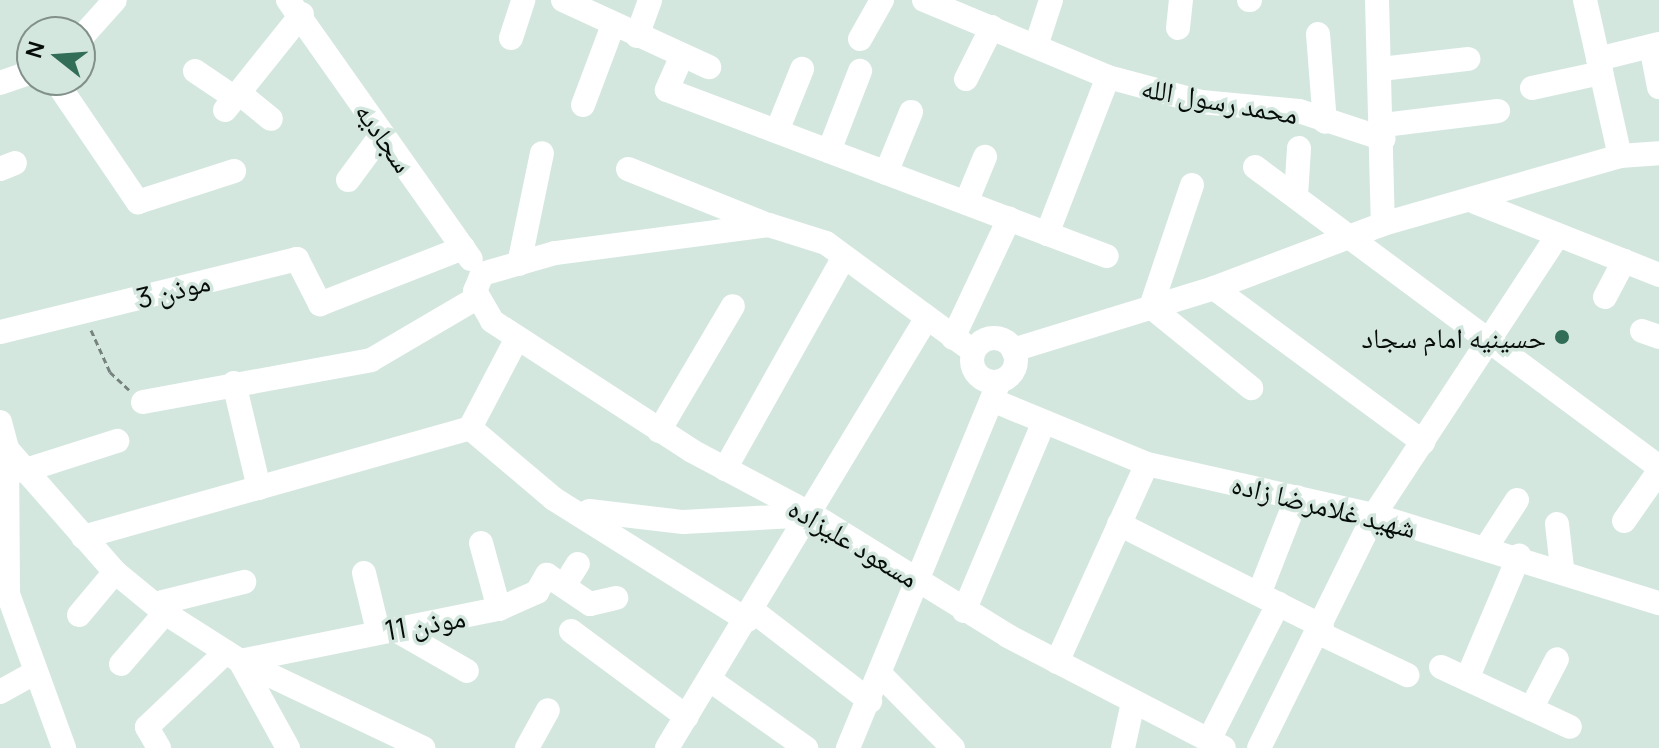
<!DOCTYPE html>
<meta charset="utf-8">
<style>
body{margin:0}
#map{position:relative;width:1659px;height:748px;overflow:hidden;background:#d4e7df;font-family:Manrope,"Noto Naskh Arabic",sans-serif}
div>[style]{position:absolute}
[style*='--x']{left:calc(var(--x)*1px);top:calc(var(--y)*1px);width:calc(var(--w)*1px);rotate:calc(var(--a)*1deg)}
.path>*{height:3px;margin-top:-1.5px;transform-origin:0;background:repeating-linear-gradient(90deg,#75827d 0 6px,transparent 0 10px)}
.minor>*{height:24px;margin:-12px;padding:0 12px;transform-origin:12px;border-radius:12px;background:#fff}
.minor>.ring{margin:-12px;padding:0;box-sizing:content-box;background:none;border:24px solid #fff;border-radius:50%}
.dots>*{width:22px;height:22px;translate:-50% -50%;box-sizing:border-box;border:4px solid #d4e7df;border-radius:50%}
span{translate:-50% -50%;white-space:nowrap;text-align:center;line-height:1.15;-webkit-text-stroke:7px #d4e7df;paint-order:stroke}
.street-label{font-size:28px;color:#070d0a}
.poi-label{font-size:28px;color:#070d0a}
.right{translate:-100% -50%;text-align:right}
.north{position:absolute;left:16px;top:16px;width:80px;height:80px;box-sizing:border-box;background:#d4e7df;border:2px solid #82908a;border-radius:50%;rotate:287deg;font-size:22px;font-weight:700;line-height:32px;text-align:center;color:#070d0a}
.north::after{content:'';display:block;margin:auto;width:28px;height:36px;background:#316d57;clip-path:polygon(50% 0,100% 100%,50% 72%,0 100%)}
</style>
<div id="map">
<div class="path">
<div style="--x:91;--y:330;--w:46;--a:65.7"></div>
<div style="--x:110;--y:372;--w:26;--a:43"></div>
</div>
<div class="minor">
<div style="--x:288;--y:0;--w:317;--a:54.8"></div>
<div style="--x:563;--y:0;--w:161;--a:24.7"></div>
<div style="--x:924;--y:0;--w:199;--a:22.7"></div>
<div style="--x:1108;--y:77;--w:96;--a:15"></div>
<div style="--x:1201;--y:102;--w:98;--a:5.2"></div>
<div style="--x:1299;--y:111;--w:89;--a:18.2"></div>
<div style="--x:1249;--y:0;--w:1;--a:0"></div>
<div style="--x:1377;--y:0;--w:224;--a:88.5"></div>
<div style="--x:1585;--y:0;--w:160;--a:77.4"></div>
<div style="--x:1178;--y:28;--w:28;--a:-84"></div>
<div style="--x:1318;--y:34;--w:88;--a:85.5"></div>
<div style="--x:637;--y:36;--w:38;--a:-70"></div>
<div style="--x:511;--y:38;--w:40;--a:-72"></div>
<div style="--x:80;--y:39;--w:52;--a:-48.1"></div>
<div style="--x:860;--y:39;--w:45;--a:-60.6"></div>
<div style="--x:1036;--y:46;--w:48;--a:-71.9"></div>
<div style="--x:1651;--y:46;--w:42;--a:79"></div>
<div style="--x:681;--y:58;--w:35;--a:114"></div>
<div style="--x:667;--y:90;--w:470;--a:20.7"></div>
<div style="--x:1598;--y:59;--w:63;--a:-13.8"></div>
<div style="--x:1381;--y:69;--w:88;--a:-6.6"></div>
<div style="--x:195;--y:71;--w:48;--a:34"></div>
<div style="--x:966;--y:79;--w:58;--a:-63.4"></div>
<div style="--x:55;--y:80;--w:148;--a:55.8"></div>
<div style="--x:138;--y:202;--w:101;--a:-17.9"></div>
<div style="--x:0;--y:83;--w:34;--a:-19"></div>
<div style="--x:1532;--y:88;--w:71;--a:-12.3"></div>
<div style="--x:239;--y:93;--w:41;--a:39.1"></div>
<div style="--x:583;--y:105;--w:85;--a:-69.4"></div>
<div style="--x:225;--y:110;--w:123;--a:-51.3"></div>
<div style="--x:1384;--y:125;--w:115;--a:-7"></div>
<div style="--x:777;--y:131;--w:67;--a:-68"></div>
<div style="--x:829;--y:151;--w:86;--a:-68.8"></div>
<div style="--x:1255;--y:167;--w:503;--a:36.6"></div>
<div style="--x:0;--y:169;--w:16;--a:-22"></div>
<div style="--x:628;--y:169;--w:145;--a:21.8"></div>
<div style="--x:886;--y:173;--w:66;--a:-67.7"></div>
<div style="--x:348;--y:180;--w:57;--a:-53.5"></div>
<div style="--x:1192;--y:185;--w:129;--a:108.6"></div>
<div style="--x:1151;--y:307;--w:129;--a:39"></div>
<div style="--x:1296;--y:196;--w:48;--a:-86.4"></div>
<div style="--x:1475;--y:202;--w:198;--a:21.6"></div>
<div style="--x:966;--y:203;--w:50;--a:-67.6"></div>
<div style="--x:1047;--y:234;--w:168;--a:-68.8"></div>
<div style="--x:519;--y:264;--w:113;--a:-78.3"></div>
<div style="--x:1214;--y:288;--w:260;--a:36.4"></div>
<div style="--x:1605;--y:297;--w:41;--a:-62.2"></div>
<div style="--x:1642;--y:331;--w:18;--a:19"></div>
<div style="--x:0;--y:332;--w:306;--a:-13.8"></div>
<div style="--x:297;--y:259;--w:51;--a:62.9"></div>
<div style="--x:320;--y:304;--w:154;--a:-21.4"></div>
<div class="ring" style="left:972px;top:338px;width:20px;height:20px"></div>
<div style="--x:953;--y:338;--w:132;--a:-64.8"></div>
<div style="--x:1013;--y:350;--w:210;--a:-17.1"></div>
<div style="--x:1214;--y:288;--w:181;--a:-20.7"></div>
<div style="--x:1383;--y:224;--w:247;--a:-16"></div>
<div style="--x:1620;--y:156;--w:39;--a:-4"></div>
<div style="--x:973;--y:351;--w:182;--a:-143.7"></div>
<div style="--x:826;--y:243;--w:60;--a:-162.5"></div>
<div style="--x:769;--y:225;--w:216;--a:172.5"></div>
<div style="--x:555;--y:253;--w:76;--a:164"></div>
<div style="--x:482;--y:274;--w:18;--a:112"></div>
<div style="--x:475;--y:291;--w:34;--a:60"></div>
<div style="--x:492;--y:321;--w:239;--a:33"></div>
<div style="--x:692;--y:451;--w:137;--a:27.9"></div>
<div style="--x:813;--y:515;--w:229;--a:31.8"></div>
<div style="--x:1008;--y:636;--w:243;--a:27.4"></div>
<div style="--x:234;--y:383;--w:108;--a:76.6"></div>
<div style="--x:992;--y:400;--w:168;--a:22.4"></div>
<div style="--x:1147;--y:464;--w:233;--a:12.7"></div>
<div style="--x:1374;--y:515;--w:298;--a:17.2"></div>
<div style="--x:143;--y:402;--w:232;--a:-10.4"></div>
<div style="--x:371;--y:360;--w:121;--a:-30.4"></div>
<div style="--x:0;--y:422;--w:28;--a:75"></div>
<div style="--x:7;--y:449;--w:145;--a:89.6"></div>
<div style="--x:8;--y:594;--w:164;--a:70"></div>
<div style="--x:470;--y:428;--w:110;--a:40.2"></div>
<div style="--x:554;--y:499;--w:228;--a:32.1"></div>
<div style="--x:470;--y:428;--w:102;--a:-62.4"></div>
<div style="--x:659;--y:431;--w:145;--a:-59.4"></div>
<div style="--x:7;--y:449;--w:164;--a:48.7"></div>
<div style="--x:115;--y:572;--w:65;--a:39.4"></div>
<div style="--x:165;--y:613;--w:89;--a:32.6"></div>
<div style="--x:240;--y:661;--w:203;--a:25.4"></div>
<div style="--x:725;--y:469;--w:243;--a:-60.7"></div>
<div style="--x:23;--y:471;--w:99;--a:-17.7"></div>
<div style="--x:589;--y:511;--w:95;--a:6.7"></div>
<div style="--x:683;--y:522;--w:130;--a:-3.1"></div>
<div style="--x:1624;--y:521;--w:61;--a:-55"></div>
<div style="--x:1119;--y:524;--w:227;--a:26.7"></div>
<div style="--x:1557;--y:524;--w:44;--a:83.5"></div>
<div style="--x:83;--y:537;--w:402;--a:-15.7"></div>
<div style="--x:481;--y:543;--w:68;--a:74.7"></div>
<div style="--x:1487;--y:546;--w:55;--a:-56.9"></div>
<div style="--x:364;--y:573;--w:60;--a:76.4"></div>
<div style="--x:564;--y:586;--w:26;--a:-58"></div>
<div style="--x:1259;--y:594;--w:104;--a:-68.6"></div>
<div style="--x:155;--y:604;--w:92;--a:-13.9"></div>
<div style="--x:753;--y:611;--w:148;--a:37.6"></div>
<div style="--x:964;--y:611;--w:203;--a:-67.1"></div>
<div style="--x:79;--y:615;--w:56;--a:-50.1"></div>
<div style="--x:394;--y:629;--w:84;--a:29.9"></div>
<div style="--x:571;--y:631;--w:144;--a:36.6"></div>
<div style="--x:1319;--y:633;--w:98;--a:25.5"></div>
<div style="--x:1057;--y:662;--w:217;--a:-65.6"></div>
<div style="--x:121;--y:664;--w:67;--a:-49.2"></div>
<div style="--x:1441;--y:667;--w:142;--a:24.9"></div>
<div style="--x:882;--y:676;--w:101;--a:45.4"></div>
<div style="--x:1467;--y:679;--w:134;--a:-67.1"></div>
<div style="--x:710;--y:680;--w:118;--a:35.3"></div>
<div style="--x:0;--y:692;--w:38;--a:-29"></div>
<div style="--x:1531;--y:709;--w:56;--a:-62.5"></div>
<div style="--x:1209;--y:740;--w:153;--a:-63.1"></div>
<div style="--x:159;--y:748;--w:24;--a:-120"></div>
<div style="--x:147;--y:727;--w:109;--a:-43.5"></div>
<div style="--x:288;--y:748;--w:99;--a:-118.9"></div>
<div style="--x:240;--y:661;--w:264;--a:-11.4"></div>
<div style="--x:499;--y:609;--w:42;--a:-24.1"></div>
<div style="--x:537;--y:592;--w:20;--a:-60"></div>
<div style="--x:547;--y:575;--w:52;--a:34"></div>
<div style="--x:590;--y:604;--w:27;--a:-13"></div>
<div style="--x:527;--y:748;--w:43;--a:-61.1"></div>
<div style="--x:667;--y:748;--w:501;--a:-58.88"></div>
<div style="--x:848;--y:748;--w:396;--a:-67.6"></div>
<div style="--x:1123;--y:748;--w:47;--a:-77.7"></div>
<div style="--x:1259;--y:748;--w:260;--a:-63.7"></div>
<div style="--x:1374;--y:515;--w:334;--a:-56.7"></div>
</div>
<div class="dots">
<div style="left:1562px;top:337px;background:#316d57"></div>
</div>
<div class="street-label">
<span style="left:1220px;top:100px;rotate:10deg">محمد رسول الله</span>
<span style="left:385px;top:137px;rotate:55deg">سجادیه</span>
<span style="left:173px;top:289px;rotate:-14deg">موذن 3</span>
<span style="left:1324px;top:505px;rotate:14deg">شهید غلامرضا زاده</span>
<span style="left:854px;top:542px;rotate:31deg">مسعود علیزاده</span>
<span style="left:425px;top:623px;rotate:-10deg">موذن 11</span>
</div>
<div class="poi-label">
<span class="right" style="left:1546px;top:337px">حسینیه امام سجاد</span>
</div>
<div class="north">N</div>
</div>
